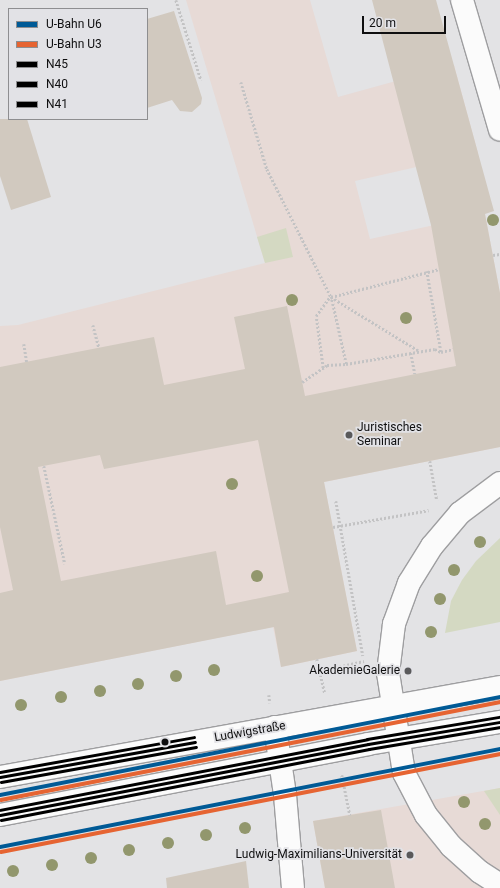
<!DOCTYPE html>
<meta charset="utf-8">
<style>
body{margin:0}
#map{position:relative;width:500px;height:888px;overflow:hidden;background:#e3e3e5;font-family:Roboto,sans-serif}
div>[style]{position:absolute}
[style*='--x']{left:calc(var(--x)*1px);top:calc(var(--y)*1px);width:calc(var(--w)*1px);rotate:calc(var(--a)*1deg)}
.education>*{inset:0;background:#e7dad6}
.green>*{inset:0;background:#d4d9c2}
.building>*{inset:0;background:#d1c9bf}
.path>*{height:2.5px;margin-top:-1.25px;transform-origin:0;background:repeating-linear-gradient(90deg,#c3c3c4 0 2px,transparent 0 4px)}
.roads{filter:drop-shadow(1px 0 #9e9ea0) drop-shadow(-1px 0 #9e9ea0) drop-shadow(0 1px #9e9ea0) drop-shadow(0 -1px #9e9ea0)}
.minor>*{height:22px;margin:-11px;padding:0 11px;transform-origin:11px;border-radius:11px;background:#fbfbfb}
.major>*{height:22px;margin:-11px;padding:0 11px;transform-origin:11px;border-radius:11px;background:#fbfbfb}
.bus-1>*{height:3px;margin:-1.5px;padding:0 1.5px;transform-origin:1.5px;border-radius:1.5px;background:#000}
.bus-2>*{height:3px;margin:-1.5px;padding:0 1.5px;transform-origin:1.5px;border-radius:1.5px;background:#000}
.bus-3>*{height:3px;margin:-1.5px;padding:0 1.5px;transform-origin:1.5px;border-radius:1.5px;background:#000}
.metro-1>*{height:4px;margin:-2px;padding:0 2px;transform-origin:2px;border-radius:2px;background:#005a96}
.metro-2>*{height:4px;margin:-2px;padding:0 2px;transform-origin:2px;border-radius:2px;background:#e66432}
.trees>*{width:12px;height:12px;margin:-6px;border-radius:50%;background:#92976d}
.dots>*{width:11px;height:11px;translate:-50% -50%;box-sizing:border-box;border:2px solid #e2e2e6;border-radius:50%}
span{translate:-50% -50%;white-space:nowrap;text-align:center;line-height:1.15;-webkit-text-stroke:3.5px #e2e2e6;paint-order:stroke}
.poi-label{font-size:12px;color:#0f0f10}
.left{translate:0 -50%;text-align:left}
.right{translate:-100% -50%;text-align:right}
.street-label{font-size:12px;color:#0f0f10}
.legend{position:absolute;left:8px;top:8px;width:140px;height:112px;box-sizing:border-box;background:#e2e2e6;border:1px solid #8e8e90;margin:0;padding:5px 7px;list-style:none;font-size:12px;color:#0f0f10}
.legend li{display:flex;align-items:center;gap:8px;height:20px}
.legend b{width:20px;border:1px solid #8e8e90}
.scale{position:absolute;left:362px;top:16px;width:84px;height:18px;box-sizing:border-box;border:2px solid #0f0f10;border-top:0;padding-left:5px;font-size:12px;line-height:14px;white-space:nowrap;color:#0f0f10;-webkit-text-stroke:3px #e2e2e6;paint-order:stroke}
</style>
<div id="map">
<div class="education">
<div style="clip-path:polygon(186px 0,310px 0,338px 97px,454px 65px,478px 153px,355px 181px,370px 239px,485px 214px,500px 293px,500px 447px,324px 482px,357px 651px,281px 667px,273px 627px,0 681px,0 326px,18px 325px,265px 263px)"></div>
<div style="clip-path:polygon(500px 788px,500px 888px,325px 888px,313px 821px)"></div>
</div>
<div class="green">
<div style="clip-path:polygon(286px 228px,293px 257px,265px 263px,257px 237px)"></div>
<div style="clip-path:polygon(500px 538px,500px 622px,445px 633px,451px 601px,462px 580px,476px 561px)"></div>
<div style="clip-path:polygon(500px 788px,500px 815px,484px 791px)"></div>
</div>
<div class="building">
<div style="clip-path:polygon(evenodd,372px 0,436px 0,494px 211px,485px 214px,500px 293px,500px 447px,324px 482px,357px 651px,281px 667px,274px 627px,0 681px,0 593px,13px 590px,0 527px,0 367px,154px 337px,164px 385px,245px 369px,234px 317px,287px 306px,305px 396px,456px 366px,431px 225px,372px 0,258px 440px,289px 592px,226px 605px,216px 551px,61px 581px,38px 467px,100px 455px,104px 469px,258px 440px)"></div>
<div style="clip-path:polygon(174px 11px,202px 98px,201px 104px,192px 112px,180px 111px,172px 100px,147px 108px,147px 19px)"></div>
<div style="clip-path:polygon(0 119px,27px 119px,51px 197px,11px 210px,0 176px)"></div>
<div style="clip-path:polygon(381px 810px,395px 888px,325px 888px,313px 821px)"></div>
<div style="clip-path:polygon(246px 861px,249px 888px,167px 888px,166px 878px)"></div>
</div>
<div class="path">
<div style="--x:176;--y:0;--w:84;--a:72.6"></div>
<div style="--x:241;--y:82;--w:91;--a:73.4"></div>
<div style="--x:267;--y:169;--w:143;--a:63.4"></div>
<div style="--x:331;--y:297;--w:103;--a:31.5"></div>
<div style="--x:493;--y:255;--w:7;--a:-8"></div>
<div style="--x:427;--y:271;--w:81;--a:80.1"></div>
<div style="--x:93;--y:325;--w:24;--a:75"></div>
<div style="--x:24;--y:344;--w:18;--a:81"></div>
<div style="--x:411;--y:353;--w:21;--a:79"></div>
<div style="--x:346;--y:364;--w:69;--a:-102.6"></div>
<div style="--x:331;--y:297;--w:112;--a:-14.5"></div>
<div style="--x:323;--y:368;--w:52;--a:-97.7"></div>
<div style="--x:316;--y:316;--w:24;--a:-54"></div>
<div style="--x:302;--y:382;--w:30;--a:-34"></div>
<div style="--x:327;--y:365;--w:19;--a:-3"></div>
<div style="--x:346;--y:364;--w:90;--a:-9.6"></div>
<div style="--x:435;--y:349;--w:7;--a:27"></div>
<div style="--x:441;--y:352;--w:12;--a:-14"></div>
<div style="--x:430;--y:461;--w:40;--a:80"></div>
<div style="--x:44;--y:466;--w:100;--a:77.9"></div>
<div style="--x:336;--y:501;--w:157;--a:80.1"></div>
<div style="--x:333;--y:527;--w:97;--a:-10"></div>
<div style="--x:317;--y:659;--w:35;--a:77"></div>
<div style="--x:320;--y:671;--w:45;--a:-12.8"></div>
<div style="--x:269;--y:695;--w:8;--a:83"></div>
<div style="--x:342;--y:775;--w:41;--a:78.7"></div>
</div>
<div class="roads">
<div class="minor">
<div style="--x:462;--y:0;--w:135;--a:73.7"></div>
<div style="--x:500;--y:483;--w:50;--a:143.1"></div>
<div style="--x:460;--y:513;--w:43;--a:130.3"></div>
<div style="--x:432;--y:546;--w:44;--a:121.9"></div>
<div style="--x:409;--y:583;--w:44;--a:110.1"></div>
<div style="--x:394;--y:624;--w:49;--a:97"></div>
<div style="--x:388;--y:673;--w:101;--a:80.9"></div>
<div style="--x:404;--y:773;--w:47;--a:62.4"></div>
<div style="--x:426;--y:815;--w:40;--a:51"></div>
<div style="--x:451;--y:846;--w:39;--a:42"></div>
<div style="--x:480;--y:872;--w:24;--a:33"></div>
<div style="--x:275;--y:727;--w:69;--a:81.6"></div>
<div style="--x:285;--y:795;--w:93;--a:85.1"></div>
</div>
<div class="major">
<div style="--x:0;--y:777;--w:508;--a:-10.2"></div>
<div style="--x:0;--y:815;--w:375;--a:-10.9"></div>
<div style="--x:368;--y:744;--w:134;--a:-9.5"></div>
</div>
</div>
<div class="bus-1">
<div style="--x:0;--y:777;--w:198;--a:-10.2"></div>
<div style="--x:0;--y:815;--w:375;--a:-10.9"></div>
<div style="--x:368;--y:744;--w:134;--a:-9.5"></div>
</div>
<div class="bus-2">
<div style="--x:1;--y:782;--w:198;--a:-10.2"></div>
<div style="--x:1;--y:820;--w:375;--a:-10.9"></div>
<div style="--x:369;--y:749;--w:133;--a:-9.5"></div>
</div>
<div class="bus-3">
<div style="--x:0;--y:772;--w:197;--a:-10.2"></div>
<div style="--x:0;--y:810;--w:374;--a:-10.9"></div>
<div style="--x:367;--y:739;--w:134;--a:-9.5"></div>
</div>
<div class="metro-1">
<div style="--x:0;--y:795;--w:510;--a:-11.09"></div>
<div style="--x:0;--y:847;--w:510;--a:-11.09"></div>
</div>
<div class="metro-2">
<div style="--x:1;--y:800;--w:509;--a:-11.11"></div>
<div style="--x:1;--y:852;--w:509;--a:-11.11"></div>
</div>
<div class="trees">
<div style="left:493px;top:220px"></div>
<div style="left:292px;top:300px"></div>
<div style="left:406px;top:318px"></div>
<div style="left:232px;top:484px"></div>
<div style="left:480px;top:542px"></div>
<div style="left:454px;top:570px"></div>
<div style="left:257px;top:576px"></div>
<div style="left:440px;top:599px"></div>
<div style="left:431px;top:632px"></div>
<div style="left:214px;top:670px"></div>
<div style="left:176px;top:676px"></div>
<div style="left:138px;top:684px"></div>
<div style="left:100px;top:691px"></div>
<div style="left:61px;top:697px"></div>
<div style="left:21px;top:705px"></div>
<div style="left:464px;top:802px"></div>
<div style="left:485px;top:824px"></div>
<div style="left:245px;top:828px"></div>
<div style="left:206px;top:835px"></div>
<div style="left:168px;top:843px"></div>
<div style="left:129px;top:850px"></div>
<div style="left:91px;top:858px"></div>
<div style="left:52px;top:865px"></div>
<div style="left:13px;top:871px"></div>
</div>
<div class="dots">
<div style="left:349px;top:435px;background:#59595b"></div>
<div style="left:408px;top:671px;background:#59595b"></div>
<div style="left:165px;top:742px;background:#0f0f10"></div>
<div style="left:410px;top:855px;background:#59595b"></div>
</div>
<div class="poi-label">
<span class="left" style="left:357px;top:435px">Juristisches<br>Seminar</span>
<span class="right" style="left:400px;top:671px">AkademieGalerie</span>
<span class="right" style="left:402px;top:855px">Ludwig-Maximilians-Universität</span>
</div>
<div class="street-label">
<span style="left:250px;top:732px;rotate:-10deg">Ludwigstraße</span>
</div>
<ul class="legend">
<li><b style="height:5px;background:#005a96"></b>U-Bahn U6</li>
<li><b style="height:5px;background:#e66432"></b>U-Bahn U3</li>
<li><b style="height:5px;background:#000"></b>N45</li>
<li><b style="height:5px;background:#000"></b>N40</li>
<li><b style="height:5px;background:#000"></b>N41</li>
</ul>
<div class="scale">20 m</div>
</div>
